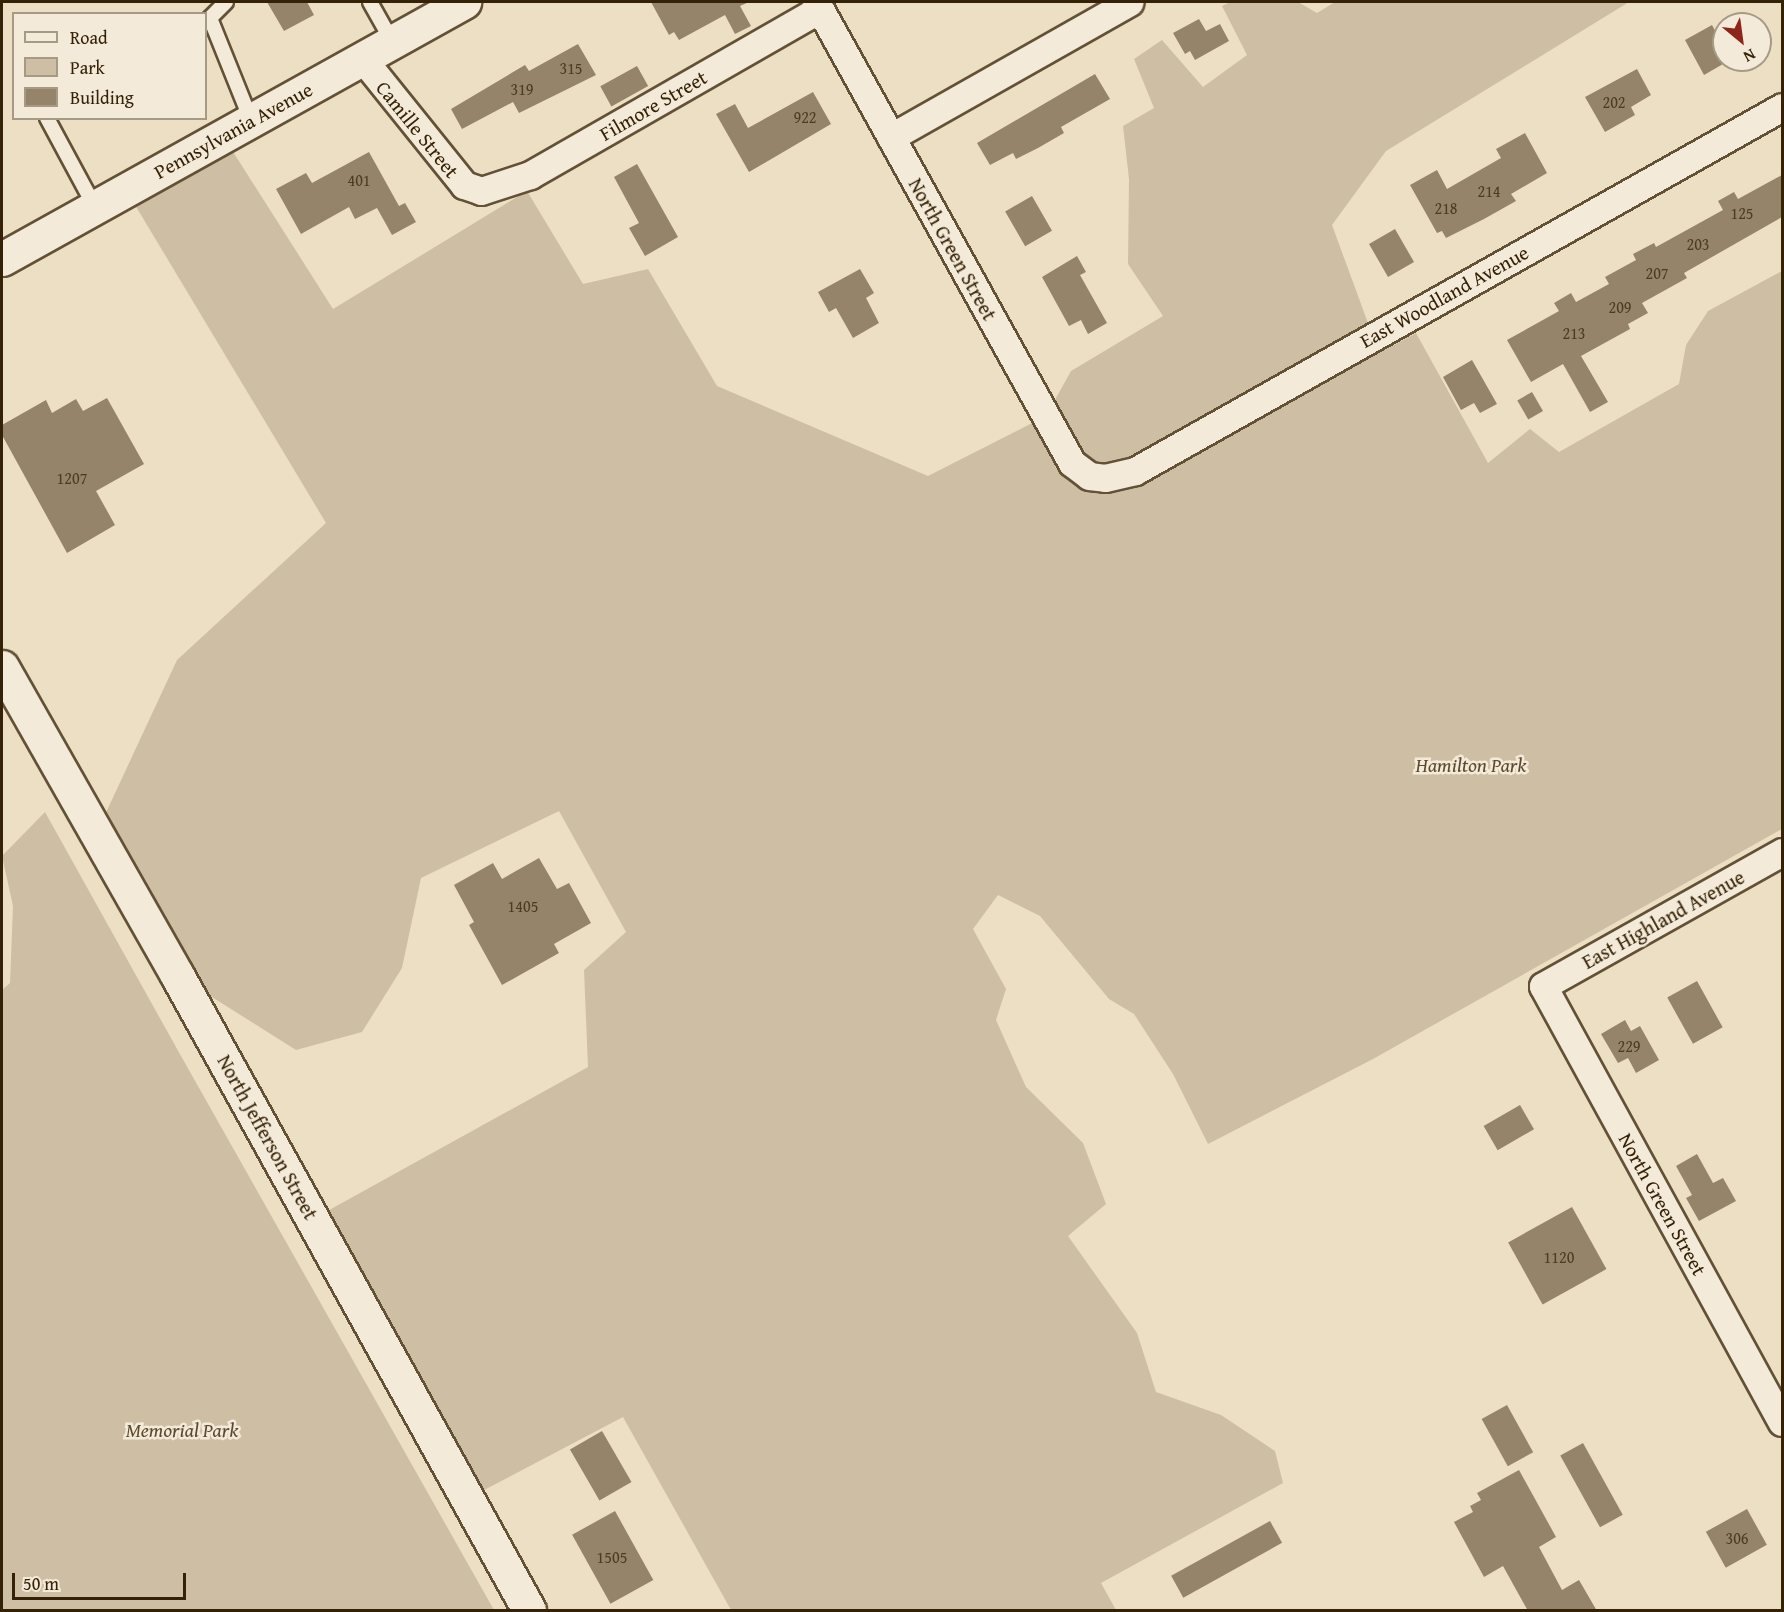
<!DOCTYPE html>
<style>
body{margin:0}
#map{position:relative;width:1784px;height:1612px;overflow:hidden;background:#eddfc4;font-family:"Gentium Book Plus",serif}
div>[style]{position:absolute}
[style*='--x']{left:calc(var(--x)*1px);top:calc(var(--y)*1px);width:calc(var(--w)*1px);rotate:calc(var(--a)*1deg)}
.green>*{inset:0;background:#cebfa4}
.building>*{inset:0;background:#958469;transform-origin:0 0}
.roads{filter:drop-shadow(2px 0 #635136) drop-shadow(-2px 0 #635136) drop-shadow(0 2px #635136) drop-shadow(0 -2px #635136)}
.service>*{height:14px;margin:-7px;padding:0 7px;transform-origin:7px;border-radius:7px;background:#f3ead9}
.minor>*{height:27px;margin:-13.5px;padding:0 13.5px;transform-origin:13.5px;border-radius:13.5px;background:#f3ead9}
.tertiary>*{height:33px;margin:-16.5px;padding:0 16.5px;transform-origin:16.5px;border-radius:16.5px;background:#f3ead9}
.secondary>*{height:33px;margin:-16.5px;padding:0 16.5px;transform-origin:16.5px;border-radius:16.5px;background:#f3ead9}
span{translate:-50% -50%;white-space:nowrap;text-align:center;line-height:1.15;-webkit-text-stroke:5px #f3ead9;paint-order:stroke}
.number-label{font-size:16px;color:#4d3a1f}
.number-label span{-webkit-text-stroke-width:0}
.street-label{font-size:20px;color:#352206}
.park-label{font-size:20px;color:#5b492e;font-style:italic}
.frame{position:absolute;inset:0;border:3px solid #352206;pointer-events:none}
.legend{position:absolute;left:12px;top:12px;width:195px;height:108px;box-sizing:border-box;background:#f3ead9;border:2px solid #a79a85;margin:0;padding:8px 10px;list-style:none;font-size:18px;color:#352206}
.legend li{display:flex;align-items:center;gap:12px;height:30px}
.legend b{width:30px;border:2px solid #a79a85}
.north{position:absolute;left:1712px;top:12px;width:60px;height:60px;box-sizing:border-box;background:#f3ead9;border:2px solid #a79a85;border-radius:50%;rotate:151deg;font-size:16px;font-weight:700;line-height:24px;text-align:center;color:#352206}
.north::after{content:'';display:block;margin:auto;width:21px;height:27px;background:#8f2418;clip-path:polygon(50% 0,100% 100%,50% 72%,0 100%)}
.scale{position:absolute;left:12px;top:1573px;width:174px;height:27px;box-sizing:border-box;border:3px solid #352206;border-top:0;padding-left:8px;font-size:18px;line-height:21px;white-space:nowrap;color:#352206;-webkit-text-stroke:4px #f3ead9;paint-order:stroke}
</style>
<div id="map">
<div class="green">
<div style="clip-path:polygon(1230px 2px,1298px 2px,1317px 13px,1335px 2px,1629px 2px,1386px 151px,1332px 225px,1379px 353px,1416px 333px,1488px 463px,1530px 429px,1559px 452px,1679px 384px,1686px 345px,1708px 311px,1782px 271px,1782px 829px,1373px 1059px,1208px 1144px,1173px 1074px,1134px 1014px,1109px 999px,1040px 916px,998px 895px,973px 929px,1006px 989px,996px 1020px,1026px 1087px,1083px 1143px,1106px 1204px,1068px 1236px,1137px 1333px,1156px 1392px,1221px 1415px,1275px 1451px,1283px 1483px,1101px 1583px,1116px 1610px,731px 1610px,623px 1417px,467px 1499px,313px 1219px,588px 1067px,584px 970px,626px 932px,559px 811px,421px 878px,402px 968px,362px 1032px,296px 1050px,177px 975px,96px 834px,177px 660px,326px 523px,126px 190px,223px 136px,333px 309px,527px 191px,583px 284px,648px 269px,717px 386px,928px 476px,1046px 416px,1071px 371px,1163px 316px,1128px 264px,1129px 179px,1123px 126px,1154px 108px,1134px 59px,1162px 40px,1203px 87px,1247px 55px,1222px 6px)"></div>
<div style="clip-path:polygon(45px 812px,181px 1056px,494px 1610px,2px 1610px,2px 990px,10px 983px,13px 906px,2px 856px)"></div>
</div>
<div class="building">
<div style="clip-path:polygon(267px 2px,307px 2px,314px 15px,284px 31px)"></div>
<div style="clip-path:polygon(651px 2px,749px 2px,740px 6px,751px 26px,735px 34px,725px 15px,679px 40px,674px 32px,669px 35px)"></div>
<div style="clip-path:polygon(1199px 19px,1206px 31px,1220px 24px,1229px 41px,1195px 60px,1190px 51px,1185px 54px,1173px 33px)"></div>
<div style="clip-path:polygon(1712px 25px,1724px 47px,1724px 60px,1730px 60px,1704px 75px,1685px 40px)"></div>
<div style="clip-path:polygon(578px 44px,596px 75px,519px 113px,513px 102px,462px 129px,451px 109px,525px 65px,529px 71px)"></div>
<div style="left:637px;top:66px;width:23px;height:42px;rotate:61deg"></div>
<div style="clip-path:polygon(1637px 69px,1651px 95px,1631px 107px,1635px 115px,1605px 132px,1585px 97px)"></div>
<div style="clip-path:polygon(1095px 74px,1110px 99px,1061px 127px,1064px 133px,1038px 148px,1016px 159px,1013px 153px,990px 165px,977px 143px)"></div>
<div style="clip-path:polygon(813px 92px,831px 124px,749px 172px,716px 114px,735px 104px,748px 128px)"></div>
<div style="clip-path:polygon(1525px 133px,1547px 173px,1511px 194px,1516px 201px,1484px 219px,1446px 238px,1442px 231px,1437px 233px,1410px 185px,1437px 170px,1447px 189px,1501px 158px,1496px 149px)"></div>
<div style="clip-path:polygon(369px 152px,399px 206px,405px 203px,416px 222px,392px 235px,377px 208px,355px 219px,349px 207px,301px 234px,276px 189px,306px 173px,312px 183px)"></div>
<div style="clip-path:polygon(637px 164px,678px 237px,645px 256px,629px 228px,639px 223px,614px 177px)"></div>
<div style="clip-path:polygon(1782px 175px,1782px 217px,1684px 273px,1687px 278px,1642px 303px,1648px 313px,1628px 324px,1630px 329px,1581px 356px,1608px 402px,1590px 412px,1563px 364px,1531px 382px,1507px 340px,1559px 311px,1554px 303px,1571px 293px,1576px 302px,1609px 284px,1605px 277px,1636px 260px,1633px 254px,1654px 243px,1656px 247px,1723px 210px,1718px 201px,1734px 192px,1738px 199px)"></div>
<div style="left:1032px;top:196px;width:40px;height:31px;rotate:60deg"></div>
<div style="left:1395px;top:229px;width:38px;height:30px;rotate:60deg"></div>
<div style="clip-path:polygon(1077px 256px,1086px 272px,1080px 275px,1107px 323px,1088px 334px,1081px 320px,1069px 326px,1042px 277px)"></div>
<div style="clip-path:polygon(860px 269px,874px 293px,866px 298px,879px 323px,853px 338px,836px 308px,829px 312px,818px 292px)"></div>
<div style="clip-path:polygon(1472px 360px,1497px 404px,1480px 413px,1474px 403px,1461px 410px,1443px 377px)"></div>
<div style="left:1532px;top:392px;width:22px;height:17px;rotate:60deg"></div>
<div style="clip-path:polygon(107px 398px,144px 464px,96px 491px,115px 525px,67px 553px,2px 435px,2px 425px,46px 400px,52px 413px,76px 399px,83px 411px)"></div>
<div style="clip-path:polygon(539px 858px,557px 889px,569px 883px,591px 923px,554px 944px,559px 953px,502px 985px,469px 925px,474px 922px,454px 885px,493px 863px,502px 879px)"></div>
<div style="left:1697px;top:981px;width:53px;height:34px;rotate:61deg"></div>
<div style="clip-path:polygon(1625px 1020px,1631px 1031px,1640px 1026px,1659px 1060px,1636px 1073px,1628px 1058px,1618px 1063px,1601px 1034px)"></div>
<div style="left:1520px;top:1105px;width:28px;height:42px;rotate:60deg"></div>
<div style="clip-path:polygon(1697px 1154px,1713px 1183px,1723px 1178px,1736px 1201px,1699px 1221px,1686px 1198px,1692px 1195px,1676px 1166px)"></div>
<div style="left:1572px;top:1207px;width:71px;height:73px;rotate:61deg"></div>
<div style="left:1507px;top:1405px;width:54px;height:29px;rotate:61deg"></div>
<div style="left:602px;top:1431px;width:59px;height:37px;rotate:60deg"></div>
<div style="left:1583px;top:1443px;width:82px;height:26px;rotate:61deg"></div>
<div style="clip-path:polygon(1519px 1470px,1556px 1537px,1539px 1547px,1562px 1590px,1579px 1580px,1597px 1611px,1528px 1611px,1503px 1566px,1484px 1577px,1454px 1522px,1473px 1512px,1470px 1506px,1481px 1500px,1477px 1493px)"></div>
<div style="left:1747px;top:1509px;width:41px;height:47px;rotate:61deg"></div>
<div style="left:615px;top:1511px;width:79px;height:49px;rotate:61deg"></div>
<div style="left:1270px;top:1521px;width:25px;height:113px;rotate:61deg"></div>
</div>
<div class="roads">
<div class="service">
<div style="--x:226;--y:2;--w:23;--a:135"></div>
<div style="--x:210;--y:18;--w:110;--a:68.1"></div>
<div style="--x:370;--y:2;--w:45;--a:60.6"></div>
<div style="--x:47;--y:118;--w:101;--a:61.7"></div>
</div>
<div class="minor">
<div style="--x:816;--y:2;--w:527;--a:60.96"></div>
<div style="--x:1072;--y:463;--w:21;--a:37"></div>
<div style="--x:1089;--y:476;--w:16;--a:7"></div>
<div style="--x:1105;--y:478;--w:31;--a:-13"></div>
<div style="--x:1135;--y:471;--w:742;--a:-29.36"></div>
<div style="--x:362;--y:58;--w:163;--a:51.2"></div>
<div style="--x:464;--y:185;--w:18;--a:19"></div>
<div style="--x:481;--y:191;--w:52;--a:-18.1"></div>
<div style="--x:530;--y:175;--w:334;--a:-29.8"></div>
<div style="--x:891;--y:137;--w:274;--a:-29.5"></div>
<div style="--x:1782;--y:852;--w:274;--a:150.7"></div>
<div style="--x:1543;--y:986;--w:497;--a:61.3"></div>
</div>
<div class="tertiary">
<div style="--x:2;--y:667;--w:354;--a:60.4"></div>
<div style="--x:177;--y:975;--w:726;--a:61"></div>
</div>
<div class="secondary">
<div style="--x:2;--y:259;--w:529;--a:-29.09"></div>
</div>
</div>
<div class="number-label">
<span style="left:571px;top:68px">315</span>
<span style="left:522px;top:89px">319</span>
<span style="left:1614px;top:102px">202</span>
<span style="left:805px;top:117px">922</span>
<span style="left:359px;top:180px">401</span>
<span style="left:1489px;top:191px">214</span>
<span style="left:1446px;top:208px">218</span>
<span style="left:1742px;top:213px">125</span>
<span style="left:1698px;top:244px">203</span>
<span style="left:1657px;top:273px">207</span>
<span style="left:1620px;top:307px">209</span>
<span style="left:1574px;top:333px">213</span>
<span style="left:72px;top:478px">1207</span>
<span style="left:523px;top:906px">1405</span>
<span style="left:1629px;top:1046px">229</span>
<span style="left:1559px;top:1257px">1120</span>
<span style="left:1737px;top:1538px">306</span>
<span style="left:612px;top:1557px">1505</span>
</div>
<div class="street-label">
<span style="left:653px;top:105px;rotate:-30deg">Filmore Street</span>
<span style="left:418px;top:129px;rotate:51deg">Camille Street</span>
<span style="left:233px;top:130px;rotate:-29deg">Pennsylvania Avenue</span>
<span style="left:953px;top:249px;rotate:61deg">North Green Street</span>
<span style="left:1444px;top:296px;rotate:-29deg">East Woodland Avenue</span>
<span style="left:1663px;top:919px;rotate:-29deg">East Highland Avenue</span>
<span style="left:268px;top:1137px;rotate:61deg">North Jefferson Street</span>
<span style="left:1663px;top:1204px;rotate:61deg">North Green Street</span>
</div>
<div class="park-label">
<span style="left:1471px;top:764px">Hamilton Park</span>
<span style="left:182px;top:1429px">Memorial Park</span>
</div>
<div class="frame"></div>
<ul class="legend">
<li><b style="height:8px;background:#f3ead9"></b>Road</li>
<li><b style="height:16px;background:#cebfa4"></b>Park</li>
<li><b style="height:16px;background:#958469"></b>Building</li>
</ul>
<div class="north">N</div>
<div class="scale">50 m</div>
</div>
